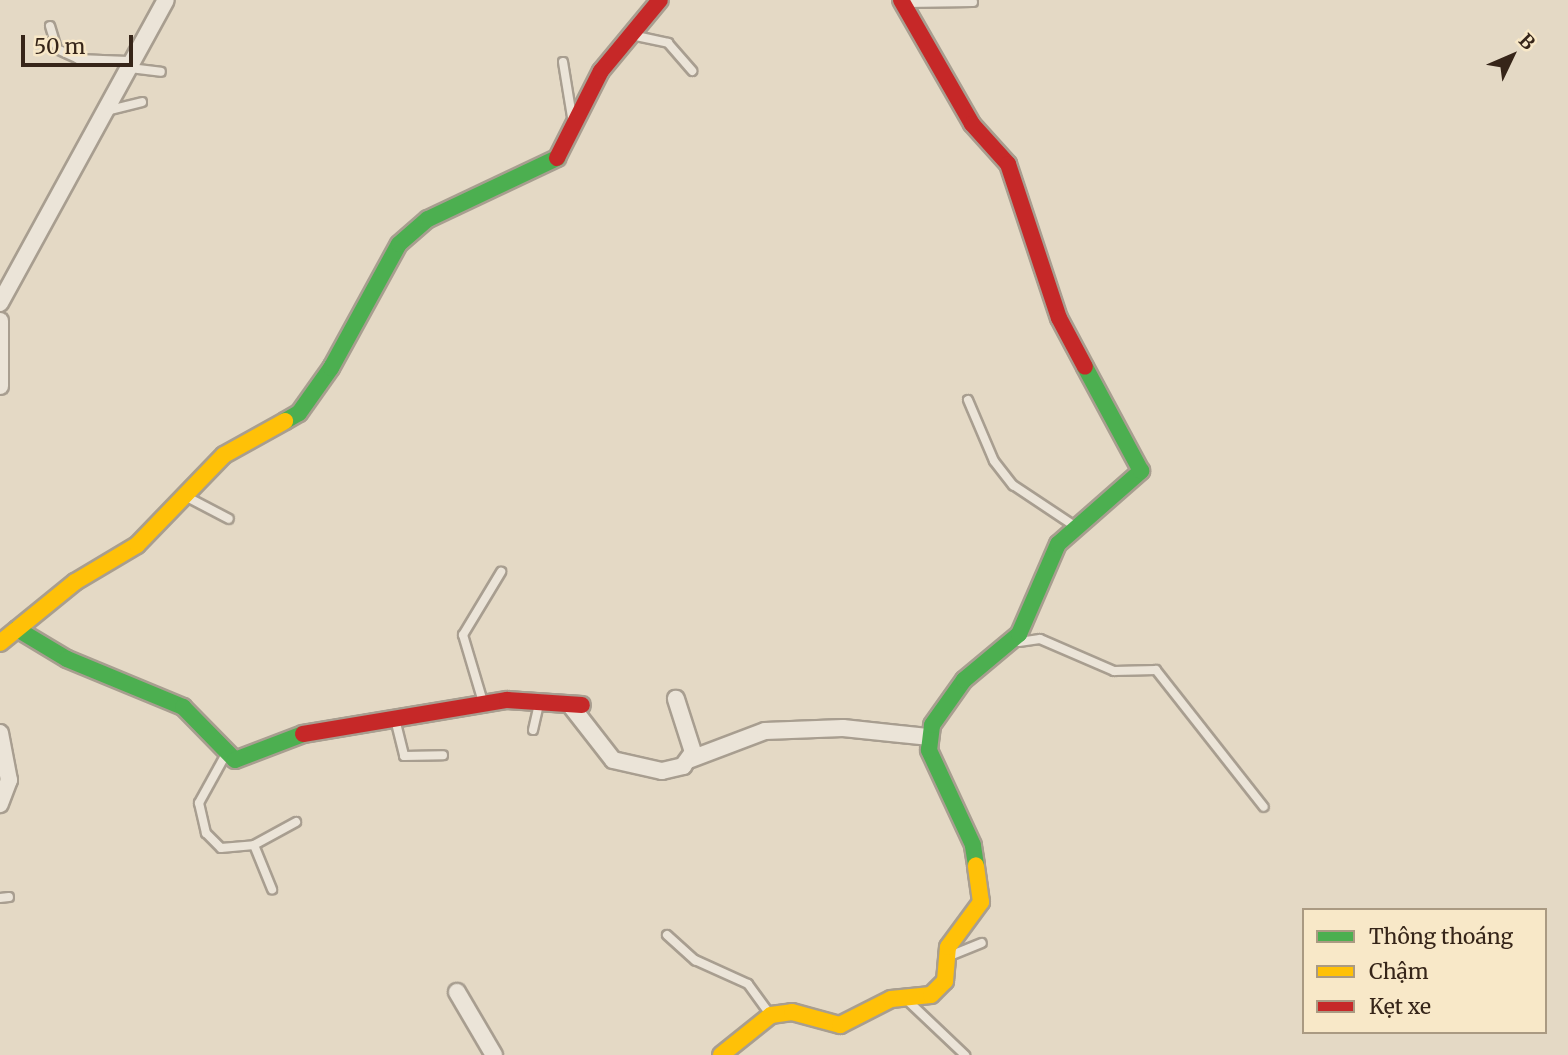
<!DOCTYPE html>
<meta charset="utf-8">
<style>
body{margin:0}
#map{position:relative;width:1568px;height:1055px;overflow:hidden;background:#e4d9c5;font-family:Merriweather,serif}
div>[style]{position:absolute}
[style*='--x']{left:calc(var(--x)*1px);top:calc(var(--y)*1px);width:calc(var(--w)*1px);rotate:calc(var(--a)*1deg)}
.roads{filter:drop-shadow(2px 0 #a89e90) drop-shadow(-2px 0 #a89e90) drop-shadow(0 2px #a89e90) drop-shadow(0 -2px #a89e90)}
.lane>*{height:8px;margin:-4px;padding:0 4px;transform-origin:4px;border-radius:4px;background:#ebe4d8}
.street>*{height:16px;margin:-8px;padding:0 8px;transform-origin:8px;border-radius:8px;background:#ebe4d8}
.fast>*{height:16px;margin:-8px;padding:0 8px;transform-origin:8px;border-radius:8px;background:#4caf50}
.slow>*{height:16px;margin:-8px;padding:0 8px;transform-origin:8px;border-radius:8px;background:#ffc107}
.jam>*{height:16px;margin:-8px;padding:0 8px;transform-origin:8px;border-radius:8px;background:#c62828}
span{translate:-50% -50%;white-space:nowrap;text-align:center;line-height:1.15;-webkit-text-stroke:5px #f8e8c8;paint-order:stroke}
.legend{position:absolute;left:1302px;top:908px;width:245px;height:126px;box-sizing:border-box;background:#f8e8c8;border:2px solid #aa9a82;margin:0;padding:9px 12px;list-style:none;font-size:21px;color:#362519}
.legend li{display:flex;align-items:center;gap:14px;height:35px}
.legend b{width:35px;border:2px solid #aa9a82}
.north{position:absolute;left:1477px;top:21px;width:70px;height:70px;-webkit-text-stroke:5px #f8e8c8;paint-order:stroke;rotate:46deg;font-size:19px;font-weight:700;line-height:28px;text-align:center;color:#362519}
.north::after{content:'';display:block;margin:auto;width:24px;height:32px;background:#362519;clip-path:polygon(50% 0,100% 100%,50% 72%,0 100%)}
.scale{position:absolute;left:21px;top:35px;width:112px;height:32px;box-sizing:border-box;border:4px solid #362519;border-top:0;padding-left:9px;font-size:21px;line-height:24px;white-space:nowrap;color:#362519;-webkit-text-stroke:5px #f8e8c8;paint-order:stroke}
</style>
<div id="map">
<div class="roads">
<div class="lane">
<div style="--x:906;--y:3;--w:67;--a:-0.9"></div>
<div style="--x:50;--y:26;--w:24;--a:73"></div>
<div style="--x:57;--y:49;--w:23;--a:25"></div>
<div style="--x:78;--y:59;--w:50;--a:2.3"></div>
<div style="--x:636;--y:36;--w:33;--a:12"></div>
<div style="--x:668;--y:43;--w:37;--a:49"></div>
<div style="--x:563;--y:62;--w:56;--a:80.7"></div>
<div style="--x:130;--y:68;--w:31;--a:7"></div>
<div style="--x:110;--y:110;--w:33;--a:-14"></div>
<div style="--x:968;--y:400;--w:66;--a:66.9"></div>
<div style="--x:994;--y:461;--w:31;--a:52"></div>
<div style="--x:1013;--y:485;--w:72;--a:33.7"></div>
<div style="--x:187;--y:497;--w:47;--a:27.6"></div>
<div style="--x:1019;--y:642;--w:21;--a:-8"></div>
<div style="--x:1040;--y:639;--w:81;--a:23.4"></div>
<div style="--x:1114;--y:671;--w:42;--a:-1.4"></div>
<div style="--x:1156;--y:670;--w:174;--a:51.8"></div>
<div style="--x:483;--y:702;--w:70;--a:-106.6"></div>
<div style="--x:463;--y:635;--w:74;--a:-58.9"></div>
<div style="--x:395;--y:719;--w:38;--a:76"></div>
<div style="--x:404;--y:756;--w:39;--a:-1"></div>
<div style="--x:533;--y:730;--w:26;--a:-77"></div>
<div style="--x:226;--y:754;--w:56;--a:118.9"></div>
<div style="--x:199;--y:803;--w:31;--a:77"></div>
<div style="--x:206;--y:833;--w:21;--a:45"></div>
<div style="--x:221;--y:848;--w:33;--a:-5"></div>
<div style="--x:254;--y:845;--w:48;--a:-28.7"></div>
<div style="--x:254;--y:845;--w:48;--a:67.8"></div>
<div style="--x:0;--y:898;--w:9;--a:-6"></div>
<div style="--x:667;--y:935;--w:38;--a:42"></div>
<div style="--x:695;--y:960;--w:58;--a:24.4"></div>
<div style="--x:748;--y:984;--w:36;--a:54"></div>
<div style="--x:952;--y:955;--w:32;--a:-22"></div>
<div style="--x:908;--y:1001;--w:79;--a:43.5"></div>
</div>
<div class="street">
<div style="--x:0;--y:303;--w:345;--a:-61.3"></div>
<div style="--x:0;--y:321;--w:65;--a:90"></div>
<div style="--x:571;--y:706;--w:68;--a:52.1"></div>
<div style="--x:613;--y:760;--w:50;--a:12.7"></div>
<div style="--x:662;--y:771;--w:22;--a:-13"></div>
<div style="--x:683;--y:766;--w:17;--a:-54"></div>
<div style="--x:693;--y:752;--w:56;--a:-107.8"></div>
<div style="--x:0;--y:733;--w:48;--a:79.2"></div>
<div style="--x:9;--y:780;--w:26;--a:111"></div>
<div style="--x:691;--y:759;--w:79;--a:-20.7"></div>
<div style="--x:765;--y:731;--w:78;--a:-2.2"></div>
<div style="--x:843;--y:728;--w:85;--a:6"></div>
<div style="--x:457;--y:992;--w:73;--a:59.6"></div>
</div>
<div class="fast">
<div style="--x:285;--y:421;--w:16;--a:-30"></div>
<div style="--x:299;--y:413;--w:55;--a:-54.6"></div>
<div style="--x:331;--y:368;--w:141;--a:-61.3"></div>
<div style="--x:399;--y:244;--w:38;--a:-41"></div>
<div style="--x:428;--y:219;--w:143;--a:-25.3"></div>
<div style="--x:17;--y:629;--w:58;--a:31"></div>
<div style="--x:67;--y:659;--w:126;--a:22.5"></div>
<div style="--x:183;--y:707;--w:74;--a:45.5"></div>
<div style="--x:235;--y:760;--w:73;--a:-20.9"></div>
<div style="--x:976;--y:865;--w:20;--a:-99"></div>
<div style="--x:973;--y:845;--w:105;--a:-114.9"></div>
<div style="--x:929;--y:750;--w:25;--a:-83"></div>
<div style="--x:932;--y:725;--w:55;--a:-54.6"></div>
<div style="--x:964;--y:680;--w:72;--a:-39.9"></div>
<div style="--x:1019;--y:634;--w:98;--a:-66.6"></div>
<div style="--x:1058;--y:544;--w:111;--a:-41.3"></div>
<div style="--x:1141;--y:471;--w:118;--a:-118.3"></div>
</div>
<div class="slow">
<div style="--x:0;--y:643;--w:97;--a:-39.1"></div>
<div style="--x:75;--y:582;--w:72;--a:-30.8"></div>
<div style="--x:137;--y:545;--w:125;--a:-46"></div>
<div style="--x:224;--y:455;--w:70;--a:-29.1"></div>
<div style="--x:721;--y:1055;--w:64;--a:-38.7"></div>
<div style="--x:771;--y:1015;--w:21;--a:-8"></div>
<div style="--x:792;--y:1012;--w:50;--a:15.2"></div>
<div style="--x:840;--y:1025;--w:57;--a:-27"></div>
<div style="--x:891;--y:999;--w:40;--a:-5.7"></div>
<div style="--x:931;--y:995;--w:20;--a:-45"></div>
<div style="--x:945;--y:981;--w:34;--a:-85"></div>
<div style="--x:948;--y:947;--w:56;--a:-53.7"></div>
<div style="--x:981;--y:902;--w:37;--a:-98"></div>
</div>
<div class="jam">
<div style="--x:901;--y:0;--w:143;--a:60.2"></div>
<div style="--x:972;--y:124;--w:54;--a:48"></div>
<div style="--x:1008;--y:164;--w:162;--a:71.7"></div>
<div style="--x:1059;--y:318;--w:55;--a:62"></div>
<div style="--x:557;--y:158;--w:97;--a:-63.2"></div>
<div style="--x:601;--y:71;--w:92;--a:-50.3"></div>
<div style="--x:303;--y:734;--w:207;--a:-9.5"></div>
<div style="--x:507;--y:700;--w:75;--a:3.8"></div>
</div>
</div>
<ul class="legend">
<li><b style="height:9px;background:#4caf50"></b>Thông thoáng</li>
<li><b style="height:9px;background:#ffc107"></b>Chậm</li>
<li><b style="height:9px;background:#c62828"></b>Kẹt xe</li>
</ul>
<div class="north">B</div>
<div class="scale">50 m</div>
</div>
